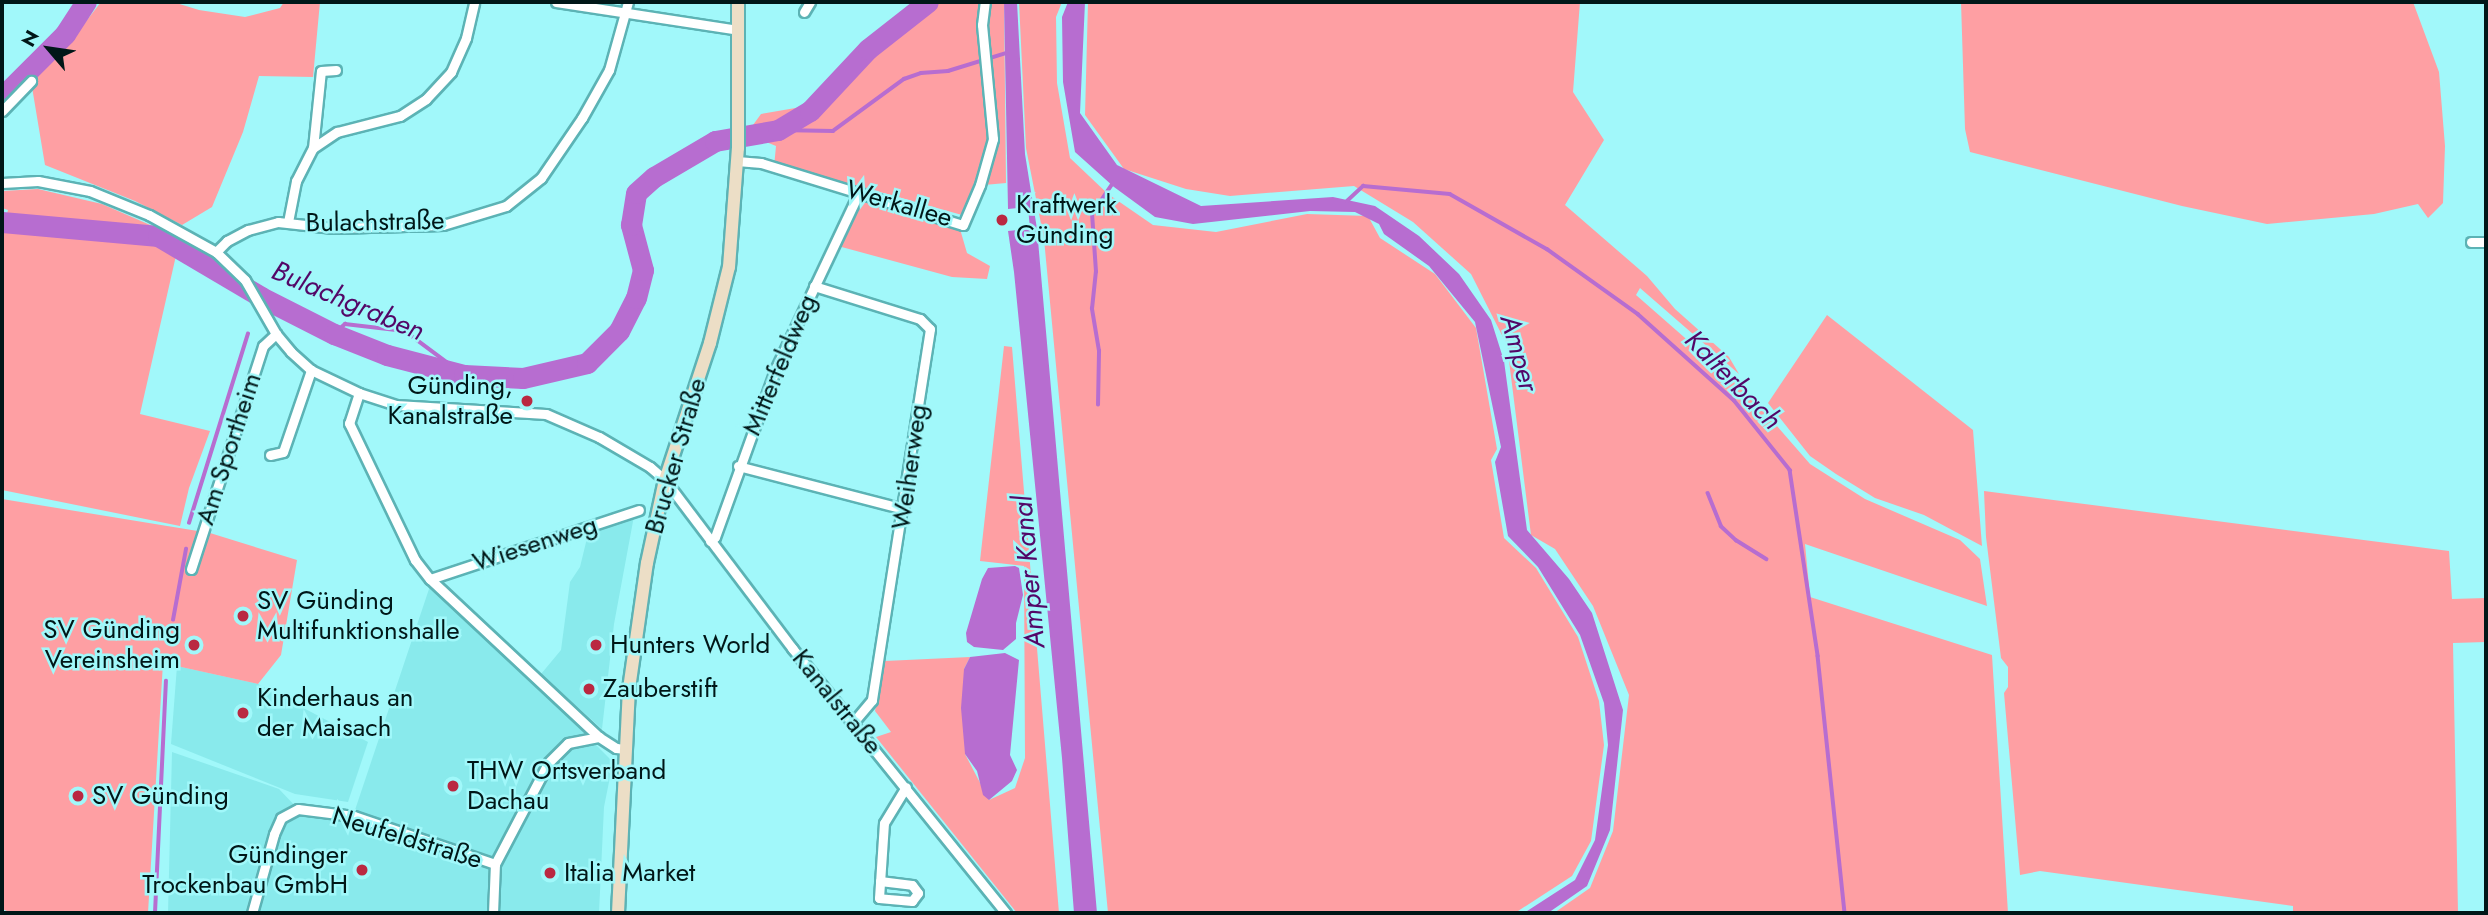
<!DOCTYPE html>
<meta charset="utf-8">
<style>
body{margin:0}
#map{position:relative;width:2488px;height:915px;overflow:hidden;background:#a1f8fa;font-family:Jost,sans-serif}
div>[style]{position:absolute}
[style*='--x']{left:calc(var(--x)*1px);top:calc(var(--y)*1px);width:calc(var(--w)*1px);rotate:calc(var(--a)*1deg)}
.built>*{inset:0;background:#89eaec}
.green>*{inset:0;background:#fe9fa3}
.water>*{inset:0;background:#b76dd0}
.stream>*{height:3.5px;margin:-1.75px;padding:0 1.75px;transform-origin:1.75px;border-radius:1.75px;background:#b76dd0}
.river>*{height:21px;margin:-10.5px;padding:0 10.5px;transform-origin:10.5px;border-radius:10.5px;background:#b76dd0}
.roads{filter:drop-shadow(2px 0 #5cb3b5) drop-shadow(-2px 0 #5cb3b5) drop-shadow(0 2px #5cb3b5) drop-shadow(0 -2px #5cb3b5)}
.street>*{height:9px;margin:-4.5px;padding:0 4.5px;transform-origin:4.5px;border-radius:4.5px;background:#fff}
.secondary>*{height:12px;margin:-6px;padding:0 6px;transform-origin:6px;border-radius:6px;background:#ecdec6}
.dots>*{width:19px;height:19px;translate:-50% -50%;box-sizing:border-box;border:4px solid #a1f8fa;border-radius:50%}
span{translate:-50% -50%;white-space:nowrap;text-align:center;line-height:1.15;-webkit-text-stroke:5px #a1f8fa;paint-order:stroke}
.street-label{font-size:26px;color:#001718}
.poi-label{font-size:26px;color:#001718}
.left{translate:0 -50%;text-align:left}
.right{translate:-100% -50%;text-align:right}
.water-label{font-size:28px;color:#530767;font-style:italic}
.frame{position:absolute;inset:0;border:4px solid #001718;pointer-events:none}
.north{position:absolute;left:14px;top:14px;width:70px;height:70px;-webkit-text-stroke:5px #a1f8fa;paint-order:stroke;rotate:299deg;font-size:19px;font-weight:700;line-height:28px;text-align:center;color:#001718}
.north::after{content:'';display:block;margin:auto;width:24px;height:32px;background:#001718;clip-path:polygon(50% 0,100% 100%,50% 72%,0 100%)}
</style>
<div id="map">
<div class="built">
<div style="clip-path:polygon(634px 516px,614px 624px,602px 729px,541px 674px,561px 650px,570px 582px,580px 567px,589px 530px)"></div>
<div style="clip-path:polygon(432px 580px,613px 762px,604px 807px,599px 913px,168px 913px,172px 752px,279px 789px,298px 809px,353px 816px)"></div>
<div style="clip-path:polygon(177px 666px,258px 684px,368px 742px,348px 802px,295px 794px,171px 744px)"></div>
</div>
<div class="green">
<div style="clip-path:polygon(101px 2px,173px 2px,199px 10px,245px 17px,280px 8px,284px 2px,320px 2px,313px 77px,259px 76px,243px 132px,212px 207px,182px 225px,135px 201px,45px 165px,31px 81px,70px 42px)"></div>
<div style="clip-path:polygon(916px 2px,1004px 2px,1006px 183px,973px 186px,962px 215px,855px 185px,774px 167px,776px 146px,754px 137px,753px 125px,761px 114px,807px 106px,860px 45px)"></div>
<div style="clip-path:polygon(1019px 2px,1062px 2px,1056px 17px,1057px 83px,1070px 158px,1108px 194px,1153px 225px,1216px 232px,1307px 214px,1368px 216px,1380px 238px,1435px 274px,1476px 328px,1497px 449px,1491px 460px,1504px 538px,1536px 568px,1578px 637px,1599px 701px,1604px 745px,1591px 841px,1572px 876px,1515px 913px,1108px 913px,1044px 239px,1026px 148px)"></div>
<div style="clip-path:polygon(1088px 2px,1580px 2px,1573px 92px,1604px 140px,1565px 205px,1647px 276px,1675px 309px,1729px 357px,1739px 374px,1640px 288px,1636px 295px,1749px 394px,1810px 464px,1865px 499px,1960px 540px,1980px 559px,1987px 606px,1805px 544px,1810px 597px,1992px 655px,2008px 913px,1554px 913px,1590px 888px,1613px 831px,1629px 695px,1593px 606px,1555px 549px,1531px 535px,1507px 345px,1471px 274px,1413px 222px,1354px 186px,1230px 196px,1186px 189px,1124px 169px,1085px 115px)"></div>
<div style="clip-path:polygon(1961px 2px,2413px 2px,2439px 72px,2445px 146px,2443px 203px,2428px 218px,2418px 204px,2374px 214px,2267px 224px,2182px 206px,1970px 152px,1965px 129px)"></div>
<div style="clip-path:polygon(38px 189px,102px 204px,180px 238px,140px 414px,210px 431px,189px 488px,180px 526px,2px 490px,2px 218px,6px 217px,8px 210px,2px 208px,2px 191px)"></div>
<div style="clip-path:polygon(860px 199px,960px 229px,967px 253px,990px 266px,987px 279px,952px 277px,838px 246px)"></div>
<div style="clip-path:polygon(1827px 315px,1973px 430px,1982px 546px,1924px 515px,1875px 498px,1836px 474px,1810px 456px,1768px 403px)"></div>
<div style="clip-path:polygon(1004px 346px,1012px 347px,1059px 913px,1017px 913px,876px 737px,891px 732px,875px 711px,885px 661px,970px 657px,964px 669px,965px 754px,989px 800px,1015px 788px,1025px 758px,1024px 566px,980px 561px)"></div>
<div style="clip-path:polygon(1984px 491px,2449px 551px,2452px 599px,2486px 598px,2486px 642px,2453px 643px,2458px 913px,2293px 913px,2293px 906px,2040px 871px,2020px 875px,2004px 693px,2008px 687px,2008px 667px,2001px 658px,1986px 537px)"></div>
<div style="clip-path:polygon(2px 499px,210px 533px,297px 560px,281px 655px,258px 684px,163px 663px,148px 913px,12px 913px,2px 909px)"></div>
</div>
<div class="water">
<div style="clip-path:polygon(1004px 2px,1017px 2px,1025px 154px,1037px 229px,1097px 913px,1074px 913px,1062px 758px,1014px 272px,1008px 231px,1030px 229px,1028px 207px,1008px 209px)"></div>
<div style="clip-path:polygon(1068px 2px,1085px 2px,1080px 113px,1117px 165px,1201px 206px,1333px 197px,1375px 206px,1419px 236px,1459px 274px,1491px 320px,1504px 361px,1527px 530px,1569px 579px,1592px 613px,1623px 710px,1610px 830px,1587px 886px,1548px 913px,1524px 913px,1575px 880px,1595px 840px,1608px 745px,1604px 703px,1580px 635px,1538px 567px,1508px 536px,1495px 462px,1501px 447px,1475px 322px,1429px 266px,1384px 234px,1379px 224px,1355px 212px,1310px 211px,1193px 224px,1155px 217px,1114px 187px,1075px 152px,1063px 82px,1062px 17px)"></div>
<div style="clip-path:polygon(1015px 566px,1019px 568px,1023px 595px,1016px 623px,1016px 639px,1003px 650px,974px 647px,967px 642px,966px 633px,982px 579px,988px 568px)"></div>
<div style="clip-path:polygon(1005px 653px,1019px 660px,1010px 755px,1017px 770px,1012px 781px,989px 800px,983px 795px,977px 771px,965px 754px,961px 708px,964px 669px,970px 657px)"></div>
</div>
<div class="stream">
<div style="--x:778;--y:130;--w:55;--a:1"></div>
<div style="--x:833;--y:131;--w:88;--a:-36.2"></div>
<div style="--x:904;--y:79;--w:18;--a:-19"></div>
<div style="--x:921;--y:73;--w:27;--a:-4"></div>
<div style="--x:948;--y:71;--w:61;--a:-17.2"></div>
<div style="--x:1347;--y:201;--w:22;--a:-43"></div>
<div style="--x:1363;--y:186;--w:87;--a:5.3"></div>
<div style="--x:1450;--y:194;--w:112;--a:29.6"></div>
<div style="--x:1547;--y:249;--w:112;--a:35.5"></div>
<div style="--x:1638;--y:314;--w:129;--a:41.9"></div>
<div style="--x:1734;--y:400;--w:90;--a:51.3"></div>
<div style="--x:1790;--y:470;--w:188;--a:81.4"></div>
<div style="--x:1818;--y:656;--w:258;--a:84"></div>
<div style="--x:334;--y:334;--w:15;--a:-42"></div>
<div style="--x:345;--y:324;--w:60;--a:6.7"></div>
<div style="--x:405;--y:331;--w:74;--a:36.7"></div>
<div style="--x:1098;--y:405;--w:54;--a:-88.9"></div>
<div style="--x:1099;--y:351;--w:43;--a:-99.5"></div>
<div style="--x:1092;--y:309;--w:37;--a:-84"></div>
<div style="--x:1096;--y:272;--w:58;--a:-93.9"></div>
<div style="--x:1092;--y:214;--w:37;--a:-56"></div>
<div style="--x:1708;--y:493;--w:35;--a:68"></div>
<div style="--x:1721;--y:526;--w:21;--a:43"></div>
<div style="--x:1736;--y:540;--w:36;--a:32"></div>
<div style="--x:189;--y:523;--w:198;--a:-72.7"></div>
<div style="--x:173;--y:620;--w:72;--a:-79.6"></div>
<div style="--x:155;--y:913;--w:232;--a:-87.3"></div>
</div>
<div class="river">
<div style="--x:2;--y:97;--w:89;--a:-45"></div>
<div style="--x:65;--y:34;--w:38;--a:-57"></div>
<div style="--x:2;--y:222;--w:157;--a:5.1"></div>
<div style="--x:158;--y:236;--w:120;--a:30.6"></div>
<div style="--x:261;--y:297;--w:82;--a:26.9"></div>
<div style="--x:334;--y:334;--w:57;--a:21.6"></div>
<div style="--x:387;--y:355;--w:80;--a:14.6"></div>
<div style="--x:464;--y:375;--w:59;--a:2.9"></div>
<div style="--x:523;--y:378;--w:66;--a:-13.2"></div>
<div style="--x:587;--y:363;--w:45;--a:-45"></div>
<div style="--x:619;--y:331;--w:37;--a:-63"></div>
<div style="--x:636;--y:298;--w:29;--a:-76"></div>
<div style="--x:643;--y:270;--w:47;--a:-104.9"></div>
<div style="--x:631;--y:225;--w:32;--a:-81"></div>
<div style="--x:636;--y:193;--w:24;--a:-42"></div>
<div style="--x:654;--y:177;--w:71;--a:-30.5"></div>
<div style="--x:715;--y:141;--w:64;--a:-9.9"></div>
<div style="--x:778;--y:130;--w:37;--a:-31"></div>
<div style="--x:810;--y:111;--w:85;--a:-46.9"></div>
<div style="--x:868;--y:49;--w:76;--a:-38.1"></div>
</div>
<div class="roads">
<div class="street">
<div style="--x:556;--y:2;--w:184;--a:8.7"></div>
<div style="--x:804;--y:12;--w:12;--a:-59"></div>
<div style="--x:2;--y:111;--w:42;--a:-46"></div>
<div style="--x:313;--y:148;--w:77;--a:-84.1"></div>
<div style="--x:321;--y:71;--w:15;--a:-4"></div>
<div style="--x:737;--y:161;--w:24;--a:5"></div>
<div style="--x:761;--y:163;--w:211;--a:17.1"></div>
<div style="--x:963;--y:225;--w:43;--a:-67"></div>
<div style="--x:980;--y:185;--w:48;--a:-74.2"></div>
<div style="--x:993;--y:139;--w:115;--a:-95.5"></div>
<div style="--x:982;--y:25;--w:23;--a:-83"></div>
<div style="--x:2;--y:183;--w:36;--a:-3"></div>
<div style="--x:38;--y:181;--w:53;--a:10.9"></div>
<div style="--x:90;--y:191;--w:64;--a:22.1"></div>
<div style="--x:149;--y:215;--w:77;--a:28.9"></div>
<div style="--x:216;--y:252;--w:40;--a:44"></div>
<div style="--x:245;--y:280;--w:62;--a:60.1"></div>
<div style="--x:276;--y:334;--w:23;--a:50"></div>
<div style="--x:291;--y:352;--w:27;--a:42"></div>
<div style="--x:311;--y:370;--w:53;--a:25.6"></div>
<div style="--x:359;--y:393;--w:39;--a:18"></div>
<div style="--x:396;--y:405;--w:150;--a:3.4"></div>
<div style="--x:546;--y:414;--w:58;--a:23.5"></div>
<div style="--x:599;--y:437;--w:59;--a:30.5"></div>
<div style="--x:650;--y:467;--w:20;--a:41"></div>
<div style="--x:665;--y:480;--w:211;--a:52.9"></div>
<div style="--x:792;--y:648;--w:341;--a:51.1"></div>
<div style="--x:288;--y:222;--w:42;--a:-79"></div>
<div style="--x:296;--y:181;--w:37;--a:-63"></div>
<div style="--x:313;--y:148;--w:29;--a:-34"></div>
<div style="--x:337;--y:132;--w:65;--a:-14.3"></div>
<div style="--x:400;--y:116;--w:31;--a:-33"></div>
<div style="--x:426;--y:99;--w:37;--a:-47"></div>
<div style="--x:451;--y:72;--w:37;--a:-66"></div>
<div style="--x:466;--y:38;--w:37;--a:-77"></div>
<div style="--x:2471;--y:242;--w:15;--a:0"></div>
<div style="--x:216;--y:252;--w:16;--a:-45"></div>
<div style="--x:227;--y:241;--w:24;--a:-28"></div>
<div style="--x:248;--y:230;--w:31;--a:-15"></div>
<div style="--x:278;--y:222;--w:55;--a:6.2"></div>
<div style="--x:333;--y:228;--w:110;--a:-1.6"></div>
<div style="--x:443;--y:225;--w:66;--a:-16.8"></div>
<div style="--x:506;--y:206;--w:45;--a:-38.7"></div>
<div style="--x:541;--y:178;--w:73;--a:-55.7"></div>
<div style="--x:582;--y:118;--w:55;--a:-60.6"></div>
<div style="--x:609;--y:70;--w:71;--a:-74.4"></div>
<div style="--x:814;--y:286;--w:111;--a:17.3"></div>
<div style="--x:920;--y:319;--w:14;--a:45"></div>
<div style="--x:930;--y:329;--w:376;--a:98.9"></div>
<div style="--x:872;--y:700;--w:30;--a:130"></div>
<div style="--x:359;--y:393;--w:32;--a:108"></div>
<div style="--x:349;--y:423;--w:152;--a:64.3"></div>
<div style="--x:415;--y:560;--w:24;--a:52"></div>
<div style="--x:430;--y:579;--w:231;--a:43.1"></div>
<div style="--x:599;--y:737;--w:20;--a:33"></div>
<div style="--x:616;--y:748;--w:9;--a:6"></div>
<div style="--x:270;--y:455;--w:13;--a:-13"></div>
<div style="--x:283;--y:452;--w:87;--a:-71.1"></div>
<div style="--x:738;--y:466;--w:171;--a:14.5"></div>
<div style="--x:710;--y:541;--w:6;--a:-39"></div>
<div style="--x:715;--y:537;--w:177;--a:-70.2"></div>
<div style="--x:775;--y:370;--w:197;--a:-64.7"></div>
<div style="--x:191;--y:569;--w:234;--a:-72.1"></div>
<div style="--x:263;--y:346;--w:18;--a:-43"></div>
<div style="--x:430;--y:579;--w:220;--a:-18.3"></div>
<div style="--x:880;--y:881;--w:32;--a:7"></div>
<div style="--x:912;--y:885;--w:10;--a:53"></div>
<div style="--x:918;--y:893;--w:10;--a:127"></div>
<div style="--x:912;--y:901;--w:33;--a:-175"></div>
<div style="--x:879;--y:898;--w:75;--a:-86.2"></div>
<div style="--x:884;--y:823;--w:42;--a:-58.6"></div>
<div style="--x:252;--y:913;--w:82;--a:-74.4"></div>
<div style="--x:274;--y:834;--w:17;--a:-66"></div>
<div style="--x:281;--y:818;--w:19;--a:-28"></div>
<div style="--x:298;--y:809;--w:56;--a:7.1"></div>
<div style="--x:354;--y:816;--w:149;--a:18.8"></div>
<div style="--x:493;--y:913;--w:49;--a:-87.7"></div>
<div style="--x:495;--y:864;--w:114;--a:-62.3"></div>
<div style="--x:548;--y:763;--w:28;--a:-45"></div>
<div style="--x:568;--y:743;--w:32;--a:-11"></div>
</div>
<div class="secondary">
<div style="--x:618;--y:913;--w:224;--a:-87.2"></div>
<div style="--x:629;--y:689;--w:127;--a:-81.9"></div>
<div style="--x:647;--y:563;--w:85;--a:-77.8"></div>
<div style="--x:665;--y:480;--w:144;--a:-71.8"></div>
<div style="--x:710;--y:343;--w:78;--a:-76"></div>
<div style="--x:729;--y:267;--w:119;--a:-85.7"></div>
<div style="--x:738;--y:148;--w:146;--a:-90"></div>
</div>
</div>
<div class="dots">
<div style="left:1002px;top:220px;background:#ba2841"></div>
<div style="left:527px;top:401px;background:#ba2841"></div>
<div style="left:243px;top:616px;background:#ba2841"></div>
<div style="left:194px;top:645px;background:#ba2841"></div>
<div style="left:596px;top:645px;background:#ba2841"></div>
<div style="left:589px;top:689px;background:#ba2841"></div>
<div style="left:243px;top:713px;background:#ba2841"></div>
<div style="left:453px;top:786px;background:#ba2841"></div>
<div style="left:78px;top:796px;background:#ba2841"></div>
<div style="left:362px;top:870px;background:#ba2841"></div>
<div style="left:550px;top:873px;background:#ba2841"></div>
</div>
<div class="street-label">
<span style="left:899px;top:204px;rotate:16deg">Werkallee</span>
<span style="left:375px;top:222px;rotate:-1deg">Bulachstraße</span>
<span style="left:780px;top:365px;rotate:-67deg">Mitterfeldweg</span>
<span style="left:229px;top:449px;rotate:-72deg">Am Sportheim</span>
<span style="left:676px;top:456px;rotate:-74deg">Brucker Straße</span>
<span style="left:910px;top:467px;rotate:-82deg">Weiherweg</span>
<span style="left:535px;top:544px;rotate:-18deg">Wiesenweg</span>
<span style="left:837px;top:702px;rotate:51deg">Kanalstraße</span>
<span style="left:407px;top:838px;rotate:17deg">Neufeldstraße</span>
</div>
<div class="poi-label">
<span class="left" style="left:1016px;top:220px">Kraftwerk<br>Günding</span>
<span class="right" style="left:513px;top:401px">Günding,<br>Kanalstraße</span>
<span class="left" style="left:257px;top:616px">SV Günding<br>Multifunktionshalle</span>
<span class="right" style="left:180px;top:645px">SV Günding<br>Vereinsheim</span>
<span class="left" style="left:610px;top:645px">Hunters World</span>
<span class="left" style="left:603px;top:689px">Zauberstift</span>
<span class="left" style="left:257px;top:713px">Kinderhaus an<br>der Maisach</span>
<span class="left" style="left:467px;top:786px">THW Ortsverband<br>Dachau</span>
<span class="left" style="left:92px;top:796px">SV Günding</span>
<span class="right" style="left:348px;top:870px">Gündinger<br>Trockenbau GmbH</span>
<span class="left" style="left:564px;top:873px">Italia Market</span>
</div>
<div class="water-label">
<span style="left:348px;top:301px;rotate:23deg">Bulachgraben</span>
<span style="left:1519px;top:353px;rotate:75deg">Amper</span>
<span style="left:1733px;top:380px;rotate:46deg">Kalterbach</span>
<span style="left:1029px;top:572px;rotate:-95deg">Amper Kanal</span>
</div>
<div class="frame"></div>
<div class="north">N</div>
</div>
